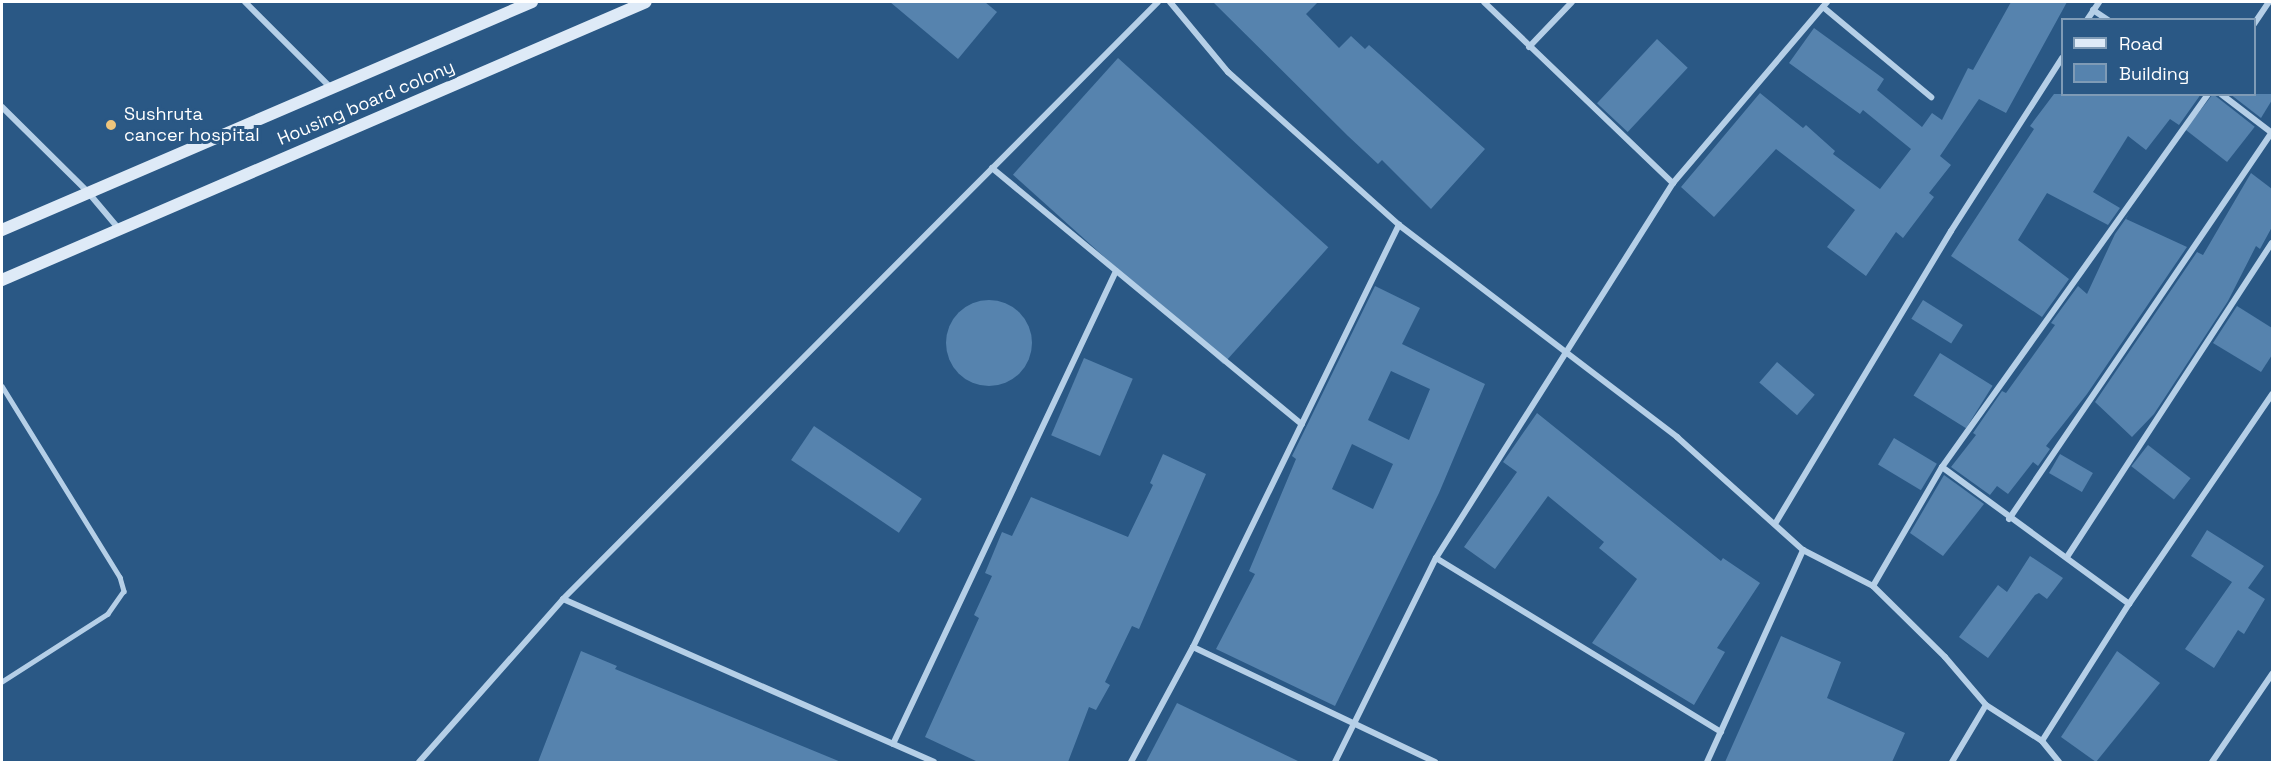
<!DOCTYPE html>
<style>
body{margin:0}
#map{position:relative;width:2274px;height:764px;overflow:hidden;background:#2a5885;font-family:"Space Grotesk",sans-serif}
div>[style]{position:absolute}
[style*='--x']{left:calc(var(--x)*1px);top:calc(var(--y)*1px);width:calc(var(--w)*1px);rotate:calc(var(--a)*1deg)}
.building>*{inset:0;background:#5683ae;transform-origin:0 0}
.round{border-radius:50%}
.lane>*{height:4.5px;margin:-2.25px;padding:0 2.25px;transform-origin:2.25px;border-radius:2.25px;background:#b5cfe7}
.street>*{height:6px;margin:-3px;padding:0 3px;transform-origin:3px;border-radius:3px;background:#b5cfe7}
.secondary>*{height:12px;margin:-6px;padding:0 6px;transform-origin:6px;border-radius:6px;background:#deeaf7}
.dots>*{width:16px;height:16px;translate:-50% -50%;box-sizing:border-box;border:3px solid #2a5885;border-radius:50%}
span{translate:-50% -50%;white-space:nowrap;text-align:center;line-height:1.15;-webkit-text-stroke:6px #2a5885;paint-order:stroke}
.street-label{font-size:18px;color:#fff}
.poi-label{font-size:18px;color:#fff}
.left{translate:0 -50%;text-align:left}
.frame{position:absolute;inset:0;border:3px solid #fff;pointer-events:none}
.legend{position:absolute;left:2061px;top:18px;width:195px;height:78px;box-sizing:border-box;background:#2a5885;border:2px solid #7f9bb6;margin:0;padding:8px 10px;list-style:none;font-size:18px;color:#fff}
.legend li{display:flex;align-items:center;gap:12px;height:30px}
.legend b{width:30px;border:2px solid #7f9bb6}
</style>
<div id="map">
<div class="building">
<div style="clip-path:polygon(890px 2px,985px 2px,997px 12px,958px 59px)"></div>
<div style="clip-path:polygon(1213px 2px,1318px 2px,1306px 14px,1339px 48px,1351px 36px,1365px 49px,1369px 45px,1485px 149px,1431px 209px,1382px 160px,1378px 164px,1348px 136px)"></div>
<div style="clip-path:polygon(2011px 2px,2067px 2px,2006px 113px,1979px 99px,1940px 156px,1951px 165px,1929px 193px,1934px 197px,1903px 238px,1896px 232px,1866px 276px,1827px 247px,1855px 210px,1776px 149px,1714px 217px,1681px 187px,1760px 93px,1803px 128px,1806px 125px,1835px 151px,1833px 154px,1880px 189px,1911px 149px,1863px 110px,1860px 114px,1789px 63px,1814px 28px,1884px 79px,1877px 90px,1922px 127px,1932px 113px,1942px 120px,1968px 68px,1973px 70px)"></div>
<div style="left:1657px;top:39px;width:42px;height:88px;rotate:43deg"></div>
<div style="left:1118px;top:58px;width:283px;height:157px;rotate:42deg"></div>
<div style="clip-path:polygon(2054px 94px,2201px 94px,2179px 125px,2170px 119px,2146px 150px,2128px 136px,2093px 192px,2120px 208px,2108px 225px,2047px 193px,2018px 240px,2069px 279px,2042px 317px,1951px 256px,2034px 129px,2030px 126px)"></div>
<div style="left:2213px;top:94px;width:53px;height:45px;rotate:38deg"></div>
<div style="clip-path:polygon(2230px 94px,2272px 94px,2272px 100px,2261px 118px)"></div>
<div style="clip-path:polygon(2251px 173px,2272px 189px,2272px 227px,2260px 249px,2256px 246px,2228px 301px,2154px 414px,2132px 437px,2095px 402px,2197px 252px,2203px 255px)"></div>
<div style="clip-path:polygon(2129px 214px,2126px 219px,2187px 247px,2087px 394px,2046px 446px,2050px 449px,2038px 466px,2033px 462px,2008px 494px,1997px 486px,1990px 495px,1951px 467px,1976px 435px,1973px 433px,2002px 391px,2006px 393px,2055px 325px,2051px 323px,2078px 286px,2087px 294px,2115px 234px)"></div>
<div style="clip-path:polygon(evenodd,1375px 286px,1420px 308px,1402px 344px,1485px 384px,1439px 493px,1335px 706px,1216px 649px,1255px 574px,1249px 571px,1296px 459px,1292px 456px,1375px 286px,1391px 371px,1430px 389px,1409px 440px,1368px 420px,1391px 371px,1375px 286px,1352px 444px,1393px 464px,1373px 509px,1332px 489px,1352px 444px)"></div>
<div class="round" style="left:946px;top:300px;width:86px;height:86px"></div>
<div style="left:1923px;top:300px;width:47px;height:22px;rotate:32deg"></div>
<div style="clip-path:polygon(2237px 306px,2272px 328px,2272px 355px,2261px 372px,2213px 343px)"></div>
<div style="left:1940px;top:353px;width:62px;height:50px;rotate:32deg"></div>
<div style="left:1084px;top:358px;width:53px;height:84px;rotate:23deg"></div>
<div style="left:1777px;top:362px;width:50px;height:27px;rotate:41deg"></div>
<div style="clip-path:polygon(1537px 413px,1721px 561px,1723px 558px,1760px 583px,1717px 648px,1725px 652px,1694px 705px,1592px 643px,1637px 579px,1599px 548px,1604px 542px,1548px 496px,1495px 569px,1464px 547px,1517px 472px,1503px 462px)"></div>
<div style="left:814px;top:426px;width:130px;height:41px;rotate:34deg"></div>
<div style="left:1894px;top:438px;width:50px;height:31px;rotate:31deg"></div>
<div style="left:2148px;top:445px;width:54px;height:27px;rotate:38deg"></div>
<div style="clip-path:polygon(1163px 454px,1206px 474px,1139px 629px,1132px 626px,1105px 682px,1110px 685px,1096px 710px,1089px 707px,1068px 762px,978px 762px,925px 737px,979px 618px,974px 615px,992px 576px,985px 573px,1002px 532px,1012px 536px,1031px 497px,1128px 537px,1153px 485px,1150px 483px)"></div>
<div style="left:2060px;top:454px;width:38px;height:22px;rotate:30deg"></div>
<div style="clip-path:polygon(1944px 475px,1984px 504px,1943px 556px,1910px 533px)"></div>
<div style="clip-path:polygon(2207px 530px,2264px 566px,2248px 588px,2265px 599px,2244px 634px,2238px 630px,2214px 668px,2185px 649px,2232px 582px,2191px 556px)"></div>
<div style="clip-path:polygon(2030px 556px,2063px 578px,2047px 599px,2039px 593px,2035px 595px,1988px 658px,1959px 637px,1998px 585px,2007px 592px)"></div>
<div style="clip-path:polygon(1781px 636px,1841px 662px,1827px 698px,1905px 733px,1892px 762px,1725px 762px)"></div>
<div style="clip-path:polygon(581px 651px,617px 666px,615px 669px,841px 762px,538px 762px)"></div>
<div style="clip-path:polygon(2117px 651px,2160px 683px,2096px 762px,2061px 737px)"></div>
<div style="clip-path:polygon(1177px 703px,1300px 762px,1146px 762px)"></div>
</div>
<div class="lane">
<div style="--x:2;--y:386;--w:225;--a:58.3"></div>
<div style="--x:120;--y:577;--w:15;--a:74"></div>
<div style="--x:124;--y:591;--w:28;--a:125"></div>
<div style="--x:108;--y:614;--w:126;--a:147.3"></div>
</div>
<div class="street">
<div style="--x:245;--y:2;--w:123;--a:45"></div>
<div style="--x:1170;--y:2;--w:91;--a:50.4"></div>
<div style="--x:1228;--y:72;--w:229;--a:41.8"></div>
<div style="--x:1399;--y:225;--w:350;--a:37.3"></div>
<div style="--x:1677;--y:437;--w:169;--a:41.9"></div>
<div style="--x:1803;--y:550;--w:79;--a:27.2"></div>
<div style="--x:1873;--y:586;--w:101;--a:44.6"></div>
<div style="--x:1945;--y:657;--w:63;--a:49.5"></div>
<div style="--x:1986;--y:705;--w:67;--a:32.7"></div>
<div style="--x:2042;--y:741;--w:27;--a:51"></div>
<div style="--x:1484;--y:2;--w:262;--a:43.8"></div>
<div style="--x:1823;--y:7;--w:141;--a:39.8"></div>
<div style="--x:2093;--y:10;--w:18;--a:34"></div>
<div style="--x:2087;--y:20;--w:22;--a:-56"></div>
<div style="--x:2254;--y:24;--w:27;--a:-56"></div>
<div style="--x:1529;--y:47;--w:62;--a:-46.3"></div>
<div style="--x:2221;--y:94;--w:64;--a:37.4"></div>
<div style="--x:2;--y:107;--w:120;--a:44.7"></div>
<div style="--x:87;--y:191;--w:50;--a:49.9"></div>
<div style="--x:992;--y:168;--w:402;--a:39.6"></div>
<div style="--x:1942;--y:467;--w:232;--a:36.2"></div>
<div style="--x:2009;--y:519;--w:467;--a:-55.8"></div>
<div style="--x:1775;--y:524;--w:342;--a:-59"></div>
<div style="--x:1951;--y:231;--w:206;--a:-57.3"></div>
<div style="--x:2067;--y:557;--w:375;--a:-56.9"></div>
<div style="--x:1436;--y:558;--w:334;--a:31.4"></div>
<div style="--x:1873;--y:586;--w:138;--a:-59.9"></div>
<div style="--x:1942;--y:467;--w:458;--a:-54.5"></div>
<div style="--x:563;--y:599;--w:405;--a:23.7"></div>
<div style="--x:1193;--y:647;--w:268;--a:25.4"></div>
<div style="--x:2042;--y:741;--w:162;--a:-57.6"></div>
<div style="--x:2129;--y:604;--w:254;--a:-55.7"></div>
<div style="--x:893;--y:744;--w:523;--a:-64.76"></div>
<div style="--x:419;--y:762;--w:217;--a:-48.5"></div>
<div style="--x:563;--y:599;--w:843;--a:-45.1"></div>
<div style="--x:1131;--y:762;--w:131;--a:-61.7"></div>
<div style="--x:1193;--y:647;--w:470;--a:-64"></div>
<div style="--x:1335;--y:762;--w:228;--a:-63.7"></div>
<div style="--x:1436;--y:558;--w:444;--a:-57.7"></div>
<div style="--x:1673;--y:183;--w:238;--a:-49.6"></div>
<div style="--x:1707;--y:762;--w:233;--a:-65.6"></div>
<div style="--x:1952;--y:762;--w:66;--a:-59.2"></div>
<div style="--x:2212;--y:762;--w:107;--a:-55.7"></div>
</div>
<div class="secondary">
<div style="--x:2;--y:230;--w:577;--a:-23.28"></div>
<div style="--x:2;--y:280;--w:701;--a:-23.35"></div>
</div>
<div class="dots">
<div style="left:111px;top:125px;background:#eec57c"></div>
</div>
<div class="street-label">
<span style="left:366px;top:103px;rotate:-23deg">Housing board colony</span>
</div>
<div class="poi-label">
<span class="left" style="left:124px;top:125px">Sushruta<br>cancer hospital</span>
</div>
<div class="frame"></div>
<ul class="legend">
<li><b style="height:8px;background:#deeaf7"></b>Road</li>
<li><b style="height:16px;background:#5683ae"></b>Building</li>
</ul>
</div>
